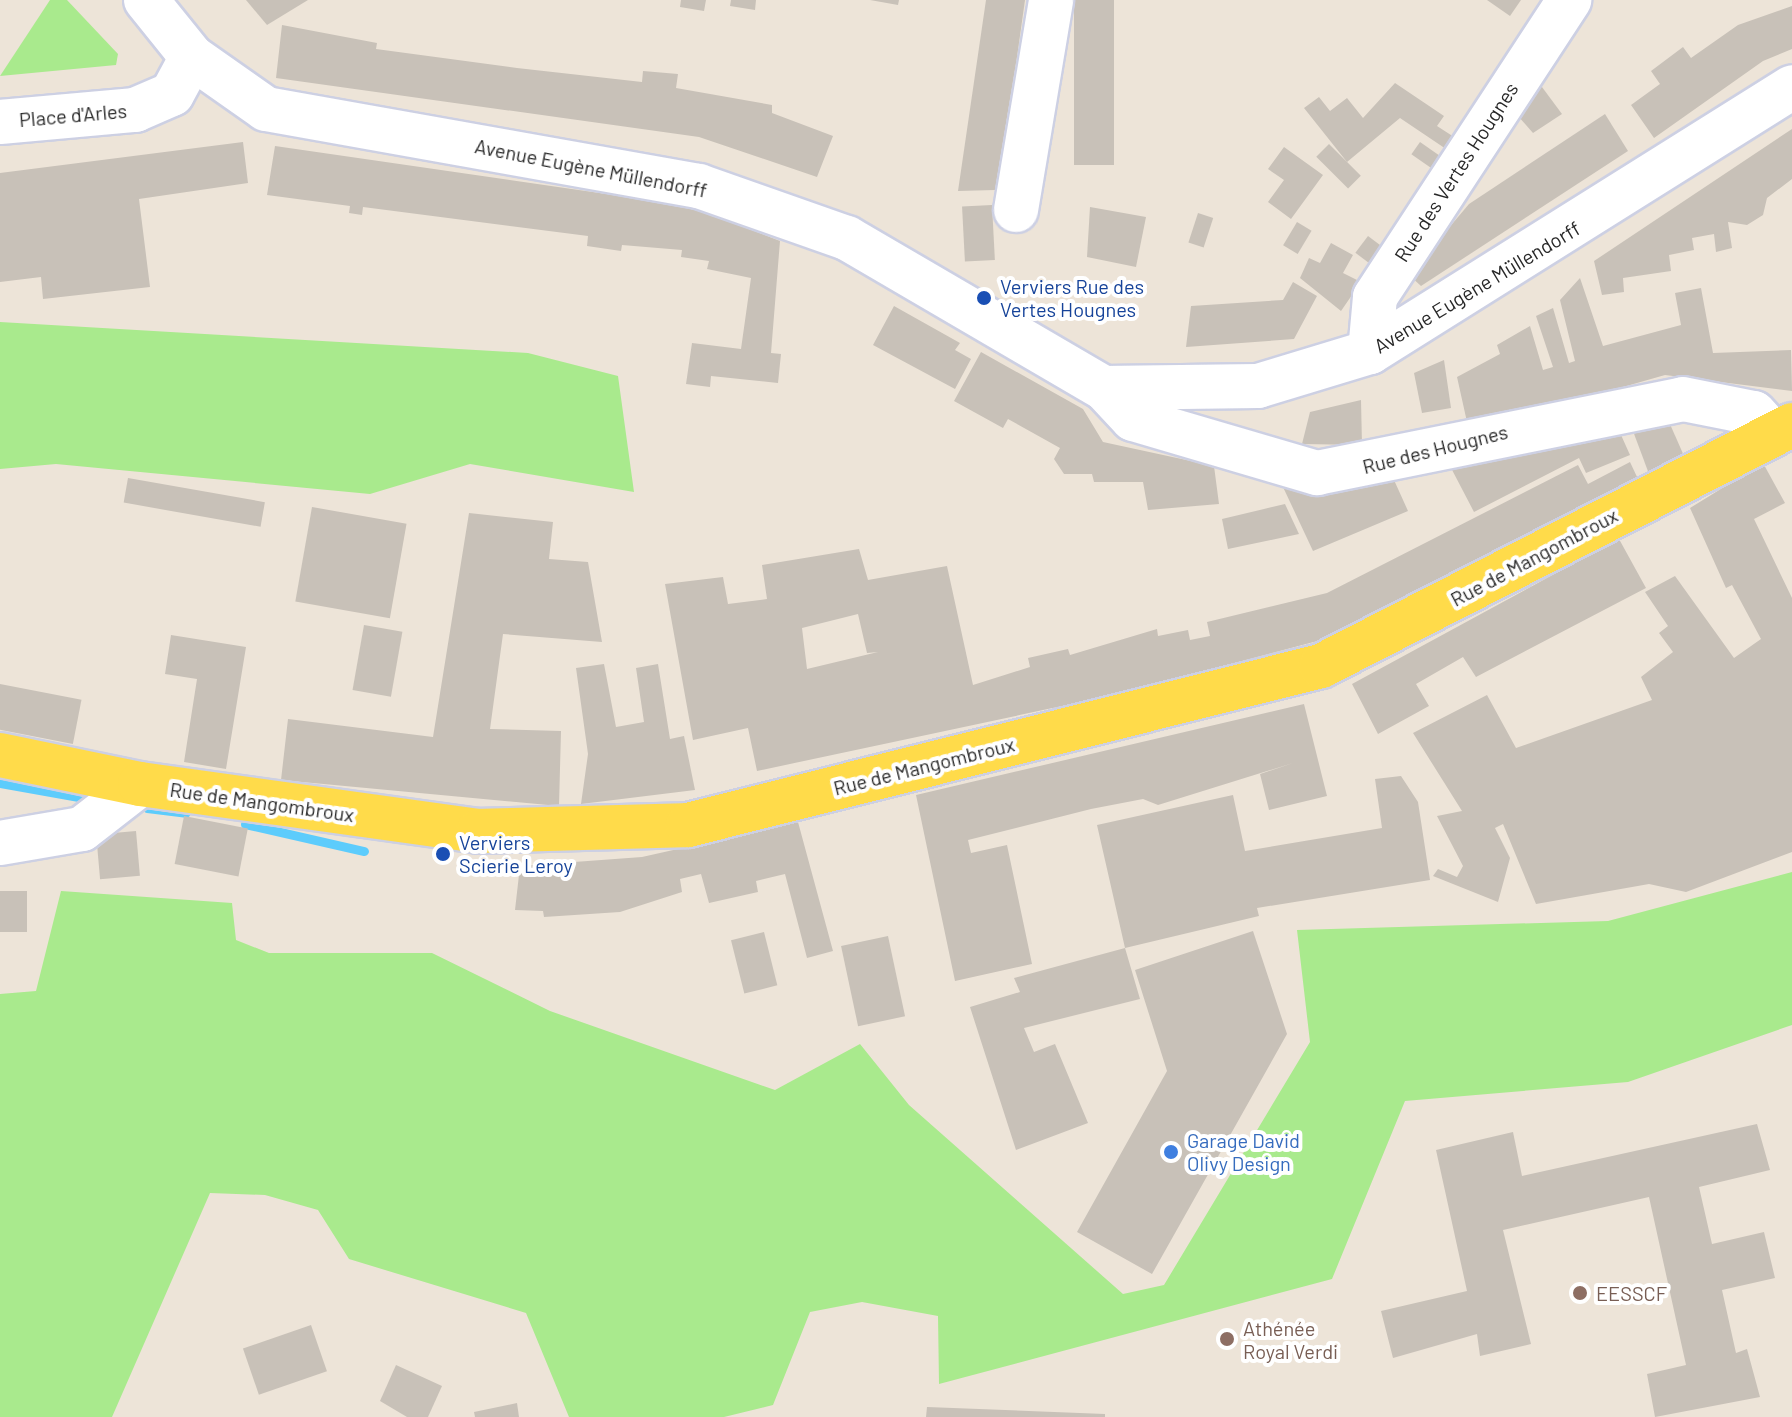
<!DOCTYPE html>
<meta charset="utf-8">
<style>
body{margin:0}
#map{position:relative;width:1792px;height:1417px;overflow:hidden;background:#ede4d8;font-family:Barlow,sans-serif}
div>[style]{position:absolute}
[style*='--x']{left:calc(var(--x)*1px);top:calc(var(--y)*1px);width:calc(var(--w)*1px);rotate:calc(var(--a)*1deg)}
.green>*{inset:0;background:#a9ea8d}
.stream>*{height:9px;margin:-4.5px;padding:0 4.5px;transform-origin:4.5px;border-radius:4.5px;background:#5dccfc}
.building>*{inset:0;background:#c8c1b8;transform-origin:0 0}
.roads{filter:drop-shadow(2px 0 #cdd0e3) drop-shadow(-2px 0 #cdd0e3) drop-shadow(0 2px #cdd0e3) drop-shadow(0 -2px #cdd0e3)}
.minor>*{height:44px;margin:-22px;padding:0 22px;transform-origin:22px;border-radius:22px;background:#fff}
.major>*{height:44px;margin:-22px;padding:0 22px;transform-origin:22px;border-radius:22px;background:#ffdb4a}
.dots>*{width:22px;height:22px;translate:-50% -50%;box-sizing:border-box;border:4px solid #fff;border-radius:50%}
span{translate:-50% -50%;white-space:nowrap;text-align:center;line-height:1.15;-webkit-text-stroke:8px #fff;paint-order:stroke}
.street-label{font-size:20px;color:#282828}
.transit-label{font-size:20px;color:#164399}
.left{translate:0 -50%;text-align:left}
.shop-label{font-size:20px;color:#366cbe}
.education-label{font-size:20px;color:#785e54}
</style>
<div id="map">
<div class="green">
<div style="clip-path:polygon(50px 0,67px 0,118px 54px,116px 65px,0 76px)"></div>
<div style="clip-path:polygon(0 322px,528px 353px,618px 376px,634px 492px,470px 464px,370px 494px,56px 464px,0 469px)"></div>
<div style="clip-path:polygon(1792px 872px,1792px 1025px,1628px 1082px,1405px 1101px,1332px 1279px,939px 1384px,938px 1316px,862px 1302px,810px 1312px,773px 1405px,724px 1417px,569px 1417px,526px 1313px,349px 1259px,318px 1210px,265px 1195px,210px 1193px,112px 1417px,0 1417px,0 994px,36px 991px,61px 891px,232px 903px,236px 940px,269px 953px,432px 953px,550px 1011px,775px 1090px,860px 1044px,909px 1105px,1123px 1294px,1164px 1285px,1310px 1042px,1297px 930px,1608px 921px)"></div>
</div>
<div class="stream">
<div style="--x:0;--y:783;--w:97;--a:10.1"></div>
<div style="--x:147;--y:808;--w:39;--a:7"></div>
<div style="--x:245;--y:824;--w:122;--a:12.8"></div>
</div>
<div class="building">
<div style="clip-path:polygon(246px 0,308px 0,267px 25px)"></div>
<div style="clip-path:polygon(681px 0,706px 0,704px 11px,680px 7px)"></div>
<div style="clip-path:polygon(731px 0,756px 0,755px 10px,730px 6px)"></div>
<div style="clip-path:polygon(870px 0,899px 0,898px 5px)"></div>
<div style="clip-path:polygon(986px 0,1025px 0,1017px 57px,995px 190px,958px 191px)"></div>
<div style="left:1074px;top:0;width:40px;height:165px"></div>
<div style="clip-path:polygon(1487px 0,1521px 0,1510px 16px)"></div>
<div style="clip-path:polygon(1792px 6px,1792px 49px,1763px 61px,1654px 138px,1631px 105px,1660px 84px,1651px 71px,1683px 47px,1691px 58px,1738px 25px)"></div>
<div style="clip-path:polygon(282px 25px,377px 43px,376px 49px,517px 68px,642px 82px,643px 71px,678px 74px,676px 88px,772px 105px,772px 113px,833px 136px,817px 177px,699px 137px,276px 78px)"></div>
<div style="clip-path:polygon(1395px 83px,1444px 116px,1437px 126px,1454px 137px,1446px 149px,1400px 118px,1347px 162px,1304px 108px,1319px 97px,1330px 111px,1347px 98px,1363px 118px)"></div>
<div style="clip-path:polygon(1539px 83px,1562px 114px,1533px 133px,1518px 116px)"></div>
<div style="clip-path:polygon(1605px 114px,1628px 151px,1421px 286px,1409px 275px,1469px 204px)"></div>
<div style="clip-path:polygon(1792px 129px,1792px 179px,1767px 198px,1763px 215px,1747px 225px,1728px 222px,1732px 248px,1716px 252px,1714px 234px,1692px 238px,1694px 250px,1669px 255px,1671px 271px,1623px 278px,1624px 292px,1602px 295px,1594px 261px)"></div>
<div style="clip-path:polygon(243px 142px,248px 183px,139px 199px,150px 287px,43px 299px,41px 277px,0 282px,0 173px)"></div>
<div style="left:1420px;top:142px;width:28px;height:15px;rotate:35deg"></div>
<div style="left:1329px;top:144px;width:45px;height:18px;rotate:45deg"></div>
<div style="clip-path:polygon(275px 146px,689px 206px,780px 241px,771px 353px,781px 354px,778px 383px,711px 376px,710px 387px,686px 384px,692px 343px,741px 349px,751px 278px,707px 269px,709px 261px,681px 257px,682px 250px,622px 245px,621px 251px,587px 246px,588px 236px,363px 207px,362px 215px,349px 213px,350px 206px,267px 195px)"></div>
<div style="clip-path:polygon(1284px 147px,1323px 175px,1291px 219px,1268px 202px,1284px 180px,1268px 169px)"></div>
<div style="left:992px;top:205px;width:55px;height:30px;rotate:87deg"></div>
<div style="clip-path:polygon(1090px 207px,1146px 217px,1136px 267px,1087px 257px)"></div>
<div style="left:1198px;top:213px;width:16px;height:31px;rotate:18deg"></div>
<div style="left:1297px;top:222px;width:17px;height:27px;rotate:31deg"></div>
<div style="left:1368px;top:236px;width:20px;height:21px;rotate:37deg"></div>
<div style="clip-path:polygon(1331px 243px,1353px 255px,1343px 273px,1361px 282px,1341px 311px,1300px 278px,1309px 258px,1320px 263px)"></div>
<div style="clip-path:polygon(1580px 278px,1603px 346px,1681px 325px,1675px 293px,1701px 288px,1713px 353px,1791px 350px,1792px 391px,1665px 375px,1469px 431px,1457px 377px,1500px 354px,1497px 345px,1530px 326px,1543px 370px,1553px 367px,1536px 316px,1553px 308px,1569px 363px,1575px 361px,1560px 300px)"></div>
<div style="clip-path:polygon(1293px 282px,1317px 296px,1294px 339px,1186px 347px,1191px 306px,1283px 300px)"></div>
<div style="clip-path:polygon(894px 306px,960px 343px,955px 350px,971px 359px,955px 389px,873px 345px)"></div>
<div style="clip-path:polygon(981px 352px,1083px 409px,1103px 442px,1214px 466px,1219px 504px,1148px 510px,1143px 482px,1094px 482px,1092px 474px,1064px 474px,1054px 459px,1060px 448px,1008px 419px,1003px 428px,954px 401px)"></div>
<div style="clip-path:polygon(1444px 360px,1451px 408px,1422px 413px,1414px 373px)"></div>
<div style="clip-path:polygon(1361px 400px,1362px 445px,1302px 444px,1310px 412px)"></div>
<div style="clip-path:polygon(1666px 415px,1684px 456px,1649px 474px,1630px 423px)"></div>
<div style="clip-path:polygon(1617px 426px,1630px 455px,1586px 473px,1579px 458px,1474px 512px,1450px 466px)"></div>
<div style="clip-path:polygon(evenodd,1630px 462px,1638px 479px,1344px 634px,1109px 696px,757px 771px,748px 728px,693px 740px,665px 584px,723px 577px,728px 604px,767px 599px,762px 565px,859px 549px,868px 580px,947px 566px,973px 685px,1030px 667px,1028px 658px,1068px 649px,1070px 655px,1157px 629px,1158px 636px,1188px 630px,1190px 640px,1210px 636px,1207px 622px,1327px 593px,1578px 465px,1588px 484px,1630px 462px,858px 614px,867px 653px,878px 652px,807px 669px,802px 628px,858px 614px)"></div>
<div style="clip-path:polygon(1763px 463px,1785px 503px,1754px 519px,1792px 598px,1792px 852px,1686px 892px,1649px 884px,1536px 904px,1503px 824px,1495px 828px,1510px 858px,1498px 902px,1433px 876px,1438px 869px,1457px 877px,1463px 866px,1437px 816px,1462px 811px,1413px 733px,1487px 695px,1516px 748px,1652px 700px,1641px 677px,1673px 652px,1659px 633px,1668px 626px,1645px 592px,1675px 576px,1734px 658px,1761px 639px,1732px 585px,1726px 588px,1690px 508px)"></div>
<div style="left:128px;top:478px;width:139px;height:25px;rotate:10deg"></div>
<div style="clip-path:polygon(1394px 480px,1408px 511px,1313px 551px,1283px 487px,1323px 495px)"></div>
<div style="clip-path:polygon(1285px 504px,1299px 534px,1228px 549px,1222px 519px)"></div>
<div style="left:312px;top:507px;width:96px;height:96px;rotate:10deg"></div>
<div style="clip-path:polygon(469px 513px,553px 522px,549px 559px,588px 562px,602px 642px,503px 634px,490px 729px,561px 731px,559px 806px,281px 780px,288px 719px,433px 737px)"></div>
<div style="clip-path:polygon(1619px 539px,1646px 588px,1476px 677px,1463px 657px,1416px 684px,1429px 706px,1378px 734px,1352px 684px)"></div>
<div style="left:364px;top:625px;width:39px;height:66px;rotate:10deg"></div>
<div style="clip-path:polygon(171px 635px,246px 647px,226px 769px,184px 762px,197px 679px,165px 674px)"></div>
<div style="clip-path:polygon(604px 664px,616px 727px,644px 722px,636px 668px,658px 664px,670px 739px,684px 736px,695px 790px,581px 804px,588px 754px,576px 668px)"></div>
<div style="left:0;top:684px;width:83px;height:45px;rotate:11deg"></div>
<div style="clip-path:polygon(1304px 704px,1327px 796px,1269px 810px,1260px 774px,1293px 763px,1158px 805px,1143px 799px,1091px 809px,968px 840px,971px 853px,1007px 845px,1032px 964px,955px 981px,916px 795px)"></div>
<div style="clip-path:polygon(1401px 776px,1418px 802px,1430px 880px,1257px 908px,1259px 916px,1125px 948px,1097px 825px,1233px 795px,1245px 851px,1382px 828px,1375px 779px)"></div>
<div style="left:184px;top:816px;width:65px;height:49px;rotate:11deg"></div>
<div style="clip-path:polygon(798px 822px,833px 951px,807px 958px,785px 874px,756px 881px,758px 892px,709px 903px,701px 874px,680px 879px,682px 892px,620px 912px,544px 917px,543px 911px,515px 910px,520px 866px,642px 857px)"></div>
<div style="left:136px;top:831px;width:45px;height:40px;rotate:85deg"></div>
<div style="left:0;top:891px;width:27px;height:41px"></div>
<div style="clip-path:polygon(1253px 931px,1287px 1034px,1152px 1274px,1077px 1232px,1167px 1071px,1135px 970px)"></div>
<div style="left:764px;top:932px;width:55px;height:34px;rotate:76deg"></div>
<div style="left:888px;top:936px;width:82px;height:48px;rotate:78deg"></div>
<div style="clip-path:polygon(1125px 948px,1140px 999px,1024px 1028px,1034px 1052px,1055px 1044px,1088px 1123px,1016px 1150px,970px 1007px,1020px 992px,1014px 978px)"></div>
<div style="clip-path:polygon(1757px 1124px,1770px 1170px,1699px 1187px,1712px 1244px,1764px 1232px,1775px 1278px,1722px 1290px,1736px 1353px,1747px 1349px,1760px 1397px,1655px 1417px,1647px 1374px,1686px 1365px,1649px 1197px,1503px 1230px,1531px 1344px,1480px 1356px,1477px 1334px,1393px 1358px,1381px 1311px,1467px 1291px,1436px 1150px,1513px 1132px,1522px 1176px)"></div>
<div style="left:311px;top:1325px;width:49px;height:72px;rotate:71deg"></div>
<div style="clip-path:polygon(396px 1365px,442px 1386px,428px 1417px,407px 1417px,380px 1401px)"></div>
<div style="clip-path:polygon(517px 1403px,519px 1417px,475px 1417px,474px 1412px)"></div>
<div style="clip-path:polygon(927px 1407px,1105px 1414px,1105px 1417px,926px 1417px)"></div>
</div>
<div class="roads">
<div class="minor">
<div style="--x:146;--y:0;--w:73;--a:51.1"></div>
<div style="--x:192;--y:57;--w:90;--a:35.1"></div>
<div style="--x:266;--y:109;--w:440;--a:10.1"></div>
<div style="--x:699;--y:186;--w:157;--a:19.4"></div>
<div style="--x:847;--y:238;--w:298;--a:30.3"></div>
<div style="--x:1104;--y:388;--w:154;--a:-0.7"></div>
<div style="--x:1258;--y:386;--w:117;--a:-16.9"></div>
<div style="--x:1370;--y:352;--w:498;--a:-32.1"></div>
<div style="--x:0;--y:122;--w:136;--a:-5.1"></div>
<div style="--x:135;--y:110;--w:40;--a:-23.4"></div>
<div style="--x:172;--y:94;--w:42;--a:-61.6"></div>
<div style="--x:1016;--y:210;--w:213;--a:-80.5"></div>
<div style="--x:1370;--y:352;--w:55;--a:-84.8"></div>
<div style="--x:1375;--y:297;--w:355;--a:-56.8"></div>
<div style="--x:1104;--y:388;--w:42;--a:46.9"></div>
<div style="--x:1133;--y:419;--w:192;--a:16.4"></div>
<div style="--x:1317;--y:473;--w:373;--a:-11.4"></div>
<div style="--x:1683;--y:399;--w:72;--a:11.2"></div>
<div style="--x:1754;--y:413;--w:28;--a:48"></div>
<div style="--x:0;--y:843;--w:83;--a:-9.7"></div>
<div style="--x:82;--y:829;--w:73;--a:-37.8"></div>
</div>
<div class="major">
<div style="--x:0;--y:755;--w:143;--a:11.7"></div>
<div style="--x:140;--y:784;--w:342;--a:7.9"></div>
<div style="--x:479;--y:831;--w:209;--a:-1.6"></div>
<div style="--x:688;--y:825;--w:653;--a:-14.1"></div>
<div style="--x:1321;--y:666;--w:529;--a:-27.1"></div>
</div>
</div>
<div class="dots">
<div style="left:984px;top:298px;background:#1a4fb4"></div>
<div style="left:443px;top:854px;background:#1a4fb4"></div>
<div style="left:1171px;top:1152px;background:#3f7fe0"></div>
<div style="left:1580px;top:1293px;background:#8d6e63"></div>
<div style="left:1227px;top:1339px;background:#8d6e63"></div>
</div>
<div class="street-label">
<span style="left:73px;top:115px;rotate:-5deg">Place d'Arles</span>
<span style="left:591px;top:168px;rotate:11deg">Avenue Eugène Müllendorff</span>
<span style="left:1456px;top:172px;rotate:-57deg">Rue des Vertes Hougnes</span>
<span style="left:1477px;top:287px;rotate:-31deg">Avenue Eugène Müllendorff</span>
<span style="left:1435px;top:449px;rotate:-14deg">Rue des Hougnes</span>
<span style="left:1534px;top:557px;rotate:-28deg">Rue de Mangombroux</span>
<span style="left:924px;top:766px;rotate:-14deg">Rue de Mangombroux</span>
<span style="left:262px;top:802px;rotate:8deg">Rue de Mangombroux</span>
</div>
<div class="transit-label">
<span class="left" style="left:1000px;top:298px">Verviers Rue des<br>Vertes Hougnes</span>
<span class="left" style="left:459px;top:854px">Verviers<br>Scierie Leroy</span>
</div>
<div class="shop-label">
<span class="left" style="left:1187px;top:1152px">Garage David<br>Olivy Design</span>
</div>
<div class="education-label">
<span class="left" style="left:1596px;top:1293px">EESSCF</span>
<span class="left" style="left:1243px;top:1340px">Athénée<br>Royal Verdi</span>
</div>
</div>
